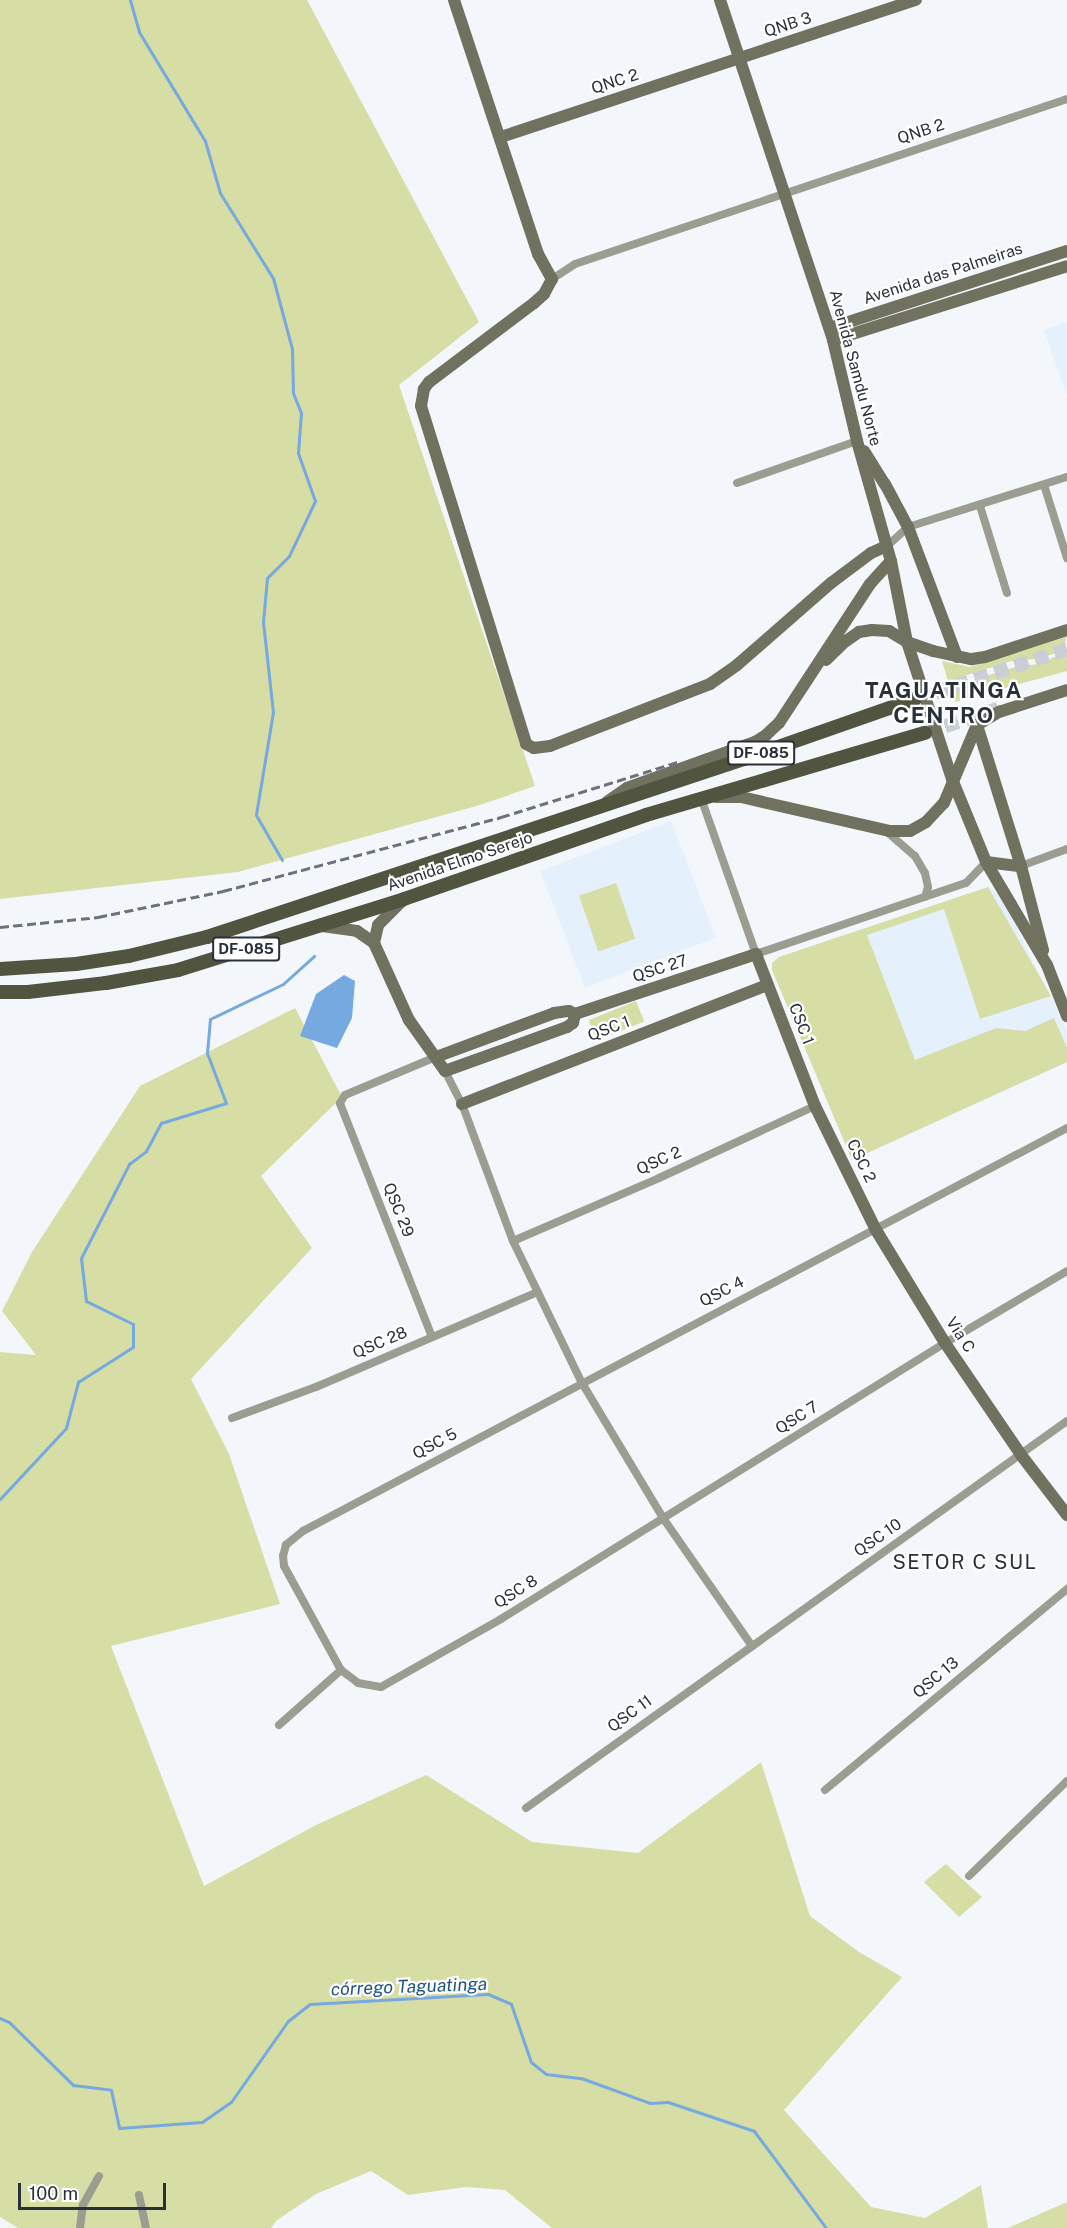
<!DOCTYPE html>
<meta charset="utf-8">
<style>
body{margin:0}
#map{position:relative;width:1067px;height:2228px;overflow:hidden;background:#f3f7fc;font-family:"Public Sans",sans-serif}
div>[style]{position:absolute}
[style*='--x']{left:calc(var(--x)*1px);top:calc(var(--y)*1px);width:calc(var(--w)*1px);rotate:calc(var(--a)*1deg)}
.built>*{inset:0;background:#e5f0fd;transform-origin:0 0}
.green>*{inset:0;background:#d6dda5;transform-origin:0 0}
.water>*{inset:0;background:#76a9e0}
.stream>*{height:3px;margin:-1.5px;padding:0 1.5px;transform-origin:1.5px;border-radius:1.5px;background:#76a9e0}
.primary-tunnel>*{height:14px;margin-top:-7px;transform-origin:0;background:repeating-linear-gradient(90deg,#cacfd5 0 14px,transparent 0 21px)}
.street>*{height:8px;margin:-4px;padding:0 4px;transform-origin:4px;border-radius:4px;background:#9b9d90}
.secondary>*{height:12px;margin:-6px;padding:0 6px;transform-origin:6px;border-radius:6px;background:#70725f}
.primary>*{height:14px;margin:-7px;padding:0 7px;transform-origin:7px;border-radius:7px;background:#51543e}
.rail>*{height:3px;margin-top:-1.5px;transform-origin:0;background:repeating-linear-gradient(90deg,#6c727b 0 9px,transparent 0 13.5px)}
span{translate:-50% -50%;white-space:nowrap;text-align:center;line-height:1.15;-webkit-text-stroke:4.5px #fff;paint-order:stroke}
.shield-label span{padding:2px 4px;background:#fff;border:2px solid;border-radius:4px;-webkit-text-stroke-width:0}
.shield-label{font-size:15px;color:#28303a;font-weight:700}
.street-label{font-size:16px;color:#28303a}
.water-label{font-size:18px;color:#1d5386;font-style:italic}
.quarter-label{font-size:20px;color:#28303a;letter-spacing:1.5px}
.district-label{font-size:22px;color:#28303a;font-weight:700;letter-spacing:1.5px}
.scale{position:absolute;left:18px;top:2183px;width:148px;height:27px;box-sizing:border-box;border:3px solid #28303a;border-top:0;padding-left:8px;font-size:18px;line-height:21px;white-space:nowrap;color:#28303a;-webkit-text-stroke:4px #fff;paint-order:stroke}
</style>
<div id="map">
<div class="built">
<div style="clip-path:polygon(1067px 322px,1067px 396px,1044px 330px)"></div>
<div style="left:671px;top:821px;width:125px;height:140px;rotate:69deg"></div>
<div style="clip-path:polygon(988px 887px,998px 894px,1007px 908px,1067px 1030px,1067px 1062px,852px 1160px,772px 970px,772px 963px,779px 957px)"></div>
</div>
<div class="green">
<div style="clip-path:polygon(0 0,307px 0,479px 322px,399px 385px,535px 786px,480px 805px,238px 872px,0 899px)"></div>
<div style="clip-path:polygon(1066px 637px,1065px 645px,1057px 653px,1037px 659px,1015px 660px,948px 681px,942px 661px,970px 667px)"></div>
<div style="clip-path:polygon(1064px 652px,1067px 653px,1067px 671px,955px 702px,950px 687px,1018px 666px,1040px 664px)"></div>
<div style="left:616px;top:883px;width:59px;height:39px;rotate:71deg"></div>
<div style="clip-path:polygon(988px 887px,1051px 996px,980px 1019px,944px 909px,867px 935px,915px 1060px,996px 1028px,1025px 1031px,1054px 1018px,1067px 1048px,1067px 1062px,852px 1160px,772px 970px,772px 963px,779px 957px)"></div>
<div style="left:636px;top:1001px;width:22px;height:51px;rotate:68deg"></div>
<div style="clip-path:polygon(295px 1008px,342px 1097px,261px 1176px,312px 1248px,191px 1379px,229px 1454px,280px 1604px,111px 1646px,204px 1886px,316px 1825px,426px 1775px,532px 1842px,638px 1853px,761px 1762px,810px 1916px,859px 1952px,902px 1977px,784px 2110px,871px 2207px,925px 2218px,981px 2185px,988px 2228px,552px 2228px,505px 2190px,466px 2187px,408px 2195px,371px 2171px,316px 2194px,277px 2220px,271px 2228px,18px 2228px,0 2217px,0 1352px,36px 1355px,2px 1311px,32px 1252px,140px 1086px)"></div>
<div style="clip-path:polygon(946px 1864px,982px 1897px,959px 1917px,924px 1882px)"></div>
<div style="clip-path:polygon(1067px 2202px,1067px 2228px,1008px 2228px)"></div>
</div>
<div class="water">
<div style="clip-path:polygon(344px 975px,355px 981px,352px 1018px,337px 1048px,300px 1036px,316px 994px)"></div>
</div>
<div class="stream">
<div style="--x:130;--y:0;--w:33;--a:74"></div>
<div style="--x:139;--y:32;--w:127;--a:58.8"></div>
<div style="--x:205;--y:141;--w:54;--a:73.9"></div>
<div style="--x:220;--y:193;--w:100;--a:58.1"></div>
<div style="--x:273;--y:278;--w:73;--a:75"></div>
<div style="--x:292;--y:349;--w:44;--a:88.7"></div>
<div style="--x:293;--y:393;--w:22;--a:68"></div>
<div style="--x:301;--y:413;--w:40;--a:94.3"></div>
<div style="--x:298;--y:453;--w:51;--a:70.5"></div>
<div style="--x:315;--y:501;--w:61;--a:115.3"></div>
<div style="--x:289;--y:556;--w:31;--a:135"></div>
<div style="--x:267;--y:578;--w:44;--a:95.2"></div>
<div style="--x:263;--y:622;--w:91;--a:83.7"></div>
<div style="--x:273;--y:712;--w:104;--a:99.4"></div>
<div style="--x:256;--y:815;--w:52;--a:60"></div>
<div style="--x:0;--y:1499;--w:97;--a:-47.1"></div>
<div style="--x:66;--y:1428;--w:48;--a:-75.4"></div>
<div style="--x:78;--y:1382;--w:65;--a:-32.5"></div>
<div style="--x:133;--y:1347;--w:23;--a:-90"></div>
<div style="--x:133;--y:1324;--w:52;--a:-153.9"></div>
<div style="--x:86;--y:1301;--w:43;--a:-96.6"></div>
<div style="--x:81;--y:1258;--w:106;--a:-62.9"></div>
<div style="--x:129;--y:1164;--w:21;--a:-37"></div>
<div style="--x:146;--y:1151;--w:32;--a:-62"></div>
<div style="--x:161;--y:1123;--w:68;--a:-17.1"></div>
<div style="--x:226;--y:1103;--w:53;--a:-110.8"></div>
<div style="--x:207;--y:1053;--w:34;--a:-85"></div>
<div style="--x:210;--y:1019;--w:81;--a:-25.6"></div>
<div style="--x:283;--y:984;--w:42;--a:-42.1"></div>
<div style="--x:0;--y:2018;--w:10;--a:24"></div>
<div style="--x:9;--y:2022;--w:90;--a:44.5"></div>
<div style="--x:73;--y:2085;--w:38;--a:7"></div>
<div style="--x:111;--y:2090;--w:39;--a:78"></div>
<div style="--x:119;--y:2128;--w:83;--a:-4.1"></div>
<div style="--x:202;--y:2122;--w:35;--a:-35"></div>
<div style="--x:231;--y:2102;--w:99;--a:-54.9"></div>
<div style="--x:288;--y:2021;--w:28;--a:-38"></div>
<div style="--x:310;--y:2004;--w:178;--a:-3.2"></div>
<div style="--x:488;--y:1994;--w:25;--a:23"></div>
<div style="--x:511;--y:2004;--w:61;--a:71"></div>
<div style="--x:531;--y:2062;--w:19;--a:39"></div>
<div style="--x:546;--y:2074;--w:35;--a:7"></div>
<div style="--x:581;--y:2078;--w:73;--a:19.9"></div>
<div style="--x:650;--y:2103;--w:18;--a:-3"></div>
<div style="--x:668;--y:2102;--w:91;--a:18.6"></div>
<div style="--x:754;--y:2131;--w:121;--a:53.4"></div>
</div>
<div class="primary-tunnel">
<div style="--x:915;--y:699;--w:160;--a:-18.2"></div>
<div style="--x:925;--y:733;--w:82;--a:-18.4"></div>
</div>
<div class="street">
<div style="--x:552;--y:279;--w:27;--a:-33"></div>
<div style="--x:575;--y:264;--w:519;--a:-18.54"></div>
<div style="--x:737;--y:483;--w:127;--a:-19.3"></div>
<div style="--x:1044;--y:485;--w:77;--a:72.5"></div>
<div style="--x:980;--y:506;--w:91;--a:72.8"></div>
<div style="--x:887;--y:546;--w:28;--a:-42"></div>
<div style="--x:908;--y:527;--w:167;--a:-17.5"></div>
<div style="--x:701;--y:798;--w:165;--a:70.6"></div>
<div style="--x:756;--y:954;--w:222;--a:-18.7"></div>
<div style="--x:966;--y:883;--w:29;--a:-46"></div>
<div style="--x:886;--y:831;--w:38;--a:41"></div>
<div style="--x:915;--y:856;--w:20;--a:60"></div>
<div style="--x:925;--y:873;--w:14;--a:78"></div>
<div style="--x:928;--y:887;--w:10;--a:107"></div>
<div style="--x:1021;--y:866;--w:49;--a:-20.3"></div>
<div style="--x:445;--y:1071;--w:37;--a:63"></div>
<div style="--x:462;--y:1104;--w:146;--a:69.6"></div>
<div style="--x:513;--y:1241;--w:158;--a:64.1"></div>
<div style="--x:582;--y:1383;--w:157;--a:59"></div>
<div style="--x:663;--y:1518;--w:156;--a:55.2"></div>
<div style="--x:1067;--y:1128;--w:864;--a:152.19"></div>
<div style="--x:303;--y:1531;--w:22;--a:141"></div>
<div style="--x:286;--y:1545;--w:11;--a:105"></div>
<div style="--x:283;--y:1556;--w:10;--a:84"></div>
<div style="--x:284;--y:1566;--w:119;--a:61.3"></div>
<div style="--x:341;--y:1670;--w:21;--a:37"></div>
<div style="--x:358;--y:1683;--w:23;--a:10"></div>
<div style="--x:381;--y:1687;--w:138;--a:-29.5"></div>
<div style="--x:501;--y:1619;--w:523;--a:-31.87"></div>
<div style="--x:945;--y:1343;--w:142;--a:-30.5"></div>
<div style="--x:513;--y:1241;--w:159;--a:-23.3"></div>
<div style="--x:659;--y:1178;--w:172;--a:-24.8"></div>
<div style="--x:432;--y:1337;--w:251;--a:-111.5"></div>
<div style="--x:340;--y:1103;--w:9;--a:-58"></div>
<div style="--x:345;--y:1095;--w:99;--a:-22.7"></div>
<div style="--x:232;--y:1418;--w:90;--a:-20.3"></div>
<div style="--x:316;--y:1387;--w:241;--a:-23.2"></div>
<div style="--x:279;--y:1725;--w:83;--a:-41.6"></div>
<div style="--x:825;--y:1790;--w:315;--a:-39.7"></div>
<div style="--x:526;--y:1808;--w:665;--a:-35.58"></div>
<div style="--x:969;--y:1876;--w:136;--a:-44.1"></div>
<div style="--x:139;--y:2195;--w:34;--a:78"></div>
<div style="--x:80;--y:2228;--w:23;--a:-83"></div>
<div style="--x:83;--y:2205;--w:33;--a:-61"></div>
</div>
<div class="secondary">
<div style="--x:454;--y:0;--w:268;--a:71.7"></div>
<div style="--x:538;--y:254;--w:29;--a:61"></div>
<div style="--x:552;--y:279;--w:17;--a:118"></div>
<div style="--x:544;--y:294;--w:13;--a:138"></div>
<div style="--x:534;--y:303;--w:131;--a:143"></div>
<div style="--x:429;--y:382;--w:9;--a:126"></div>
<div style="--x:424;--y:389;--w:17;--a:100"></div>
<div style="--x:421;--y:406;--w:354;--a:72.7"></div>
<div style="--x:526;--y:744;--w:9;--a:27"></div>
<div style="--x:534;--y:748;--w:16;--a:-7"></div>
<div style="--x:550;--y:746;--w:172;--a:-21.2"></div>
<div style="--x:710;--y:684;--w:33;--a:-35"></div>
<div style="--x:737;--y:665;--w:125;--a:-41.1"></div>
<div style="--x:831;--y:583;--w:50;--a:-36.9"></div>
<div style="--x:871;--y:553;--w:17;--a:-24"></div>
<div style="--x:720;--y:0;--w:358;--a:71.6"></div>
<div style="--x:833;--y:340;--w:104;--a:76.6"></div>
<div style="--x:857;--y:441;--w:125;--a:74.2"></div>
<div style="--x:891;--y:561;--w:83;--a:78.8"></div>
<div style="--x:907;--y:642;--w:144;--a:71.8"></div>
<div style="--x:952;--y:779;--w:90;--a:67.7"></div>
<div style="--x:986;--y:862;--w:120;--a:59.4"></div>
<div style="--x:1047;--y:965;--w:55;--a:68.6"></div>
<div style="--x:501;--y:137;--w:437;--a:-18.3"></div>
<div style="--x:830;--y:328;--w:249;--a:-18"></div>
<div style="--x:833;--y:340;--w:245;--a:-17.5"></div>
<div style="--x:864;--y:451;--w:39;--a:58"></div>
<div style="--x:885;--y:484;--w:49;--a:61.9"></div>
<div style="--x:908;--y:527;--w:139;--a:69.3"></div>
<div style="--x:826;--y:660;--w:28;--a:-44"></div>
<div style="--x:846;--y:641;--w:16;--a:-35"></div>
<div style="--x:859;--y:632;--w:13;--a:-9"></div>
<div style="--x:872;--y:630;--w:17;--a:3"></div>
<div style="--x:889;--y:631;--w:21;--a:31"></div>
<div style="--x:907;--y:642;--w:28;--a:19"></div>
<div style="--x:933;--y:651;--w:40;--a:12"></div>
<div style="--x:972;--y:659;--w:13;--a:-9"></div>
<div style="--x:985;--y:657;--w:86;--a:-18.2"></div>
<div style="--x:977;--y:725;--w:148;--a:72.7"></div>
<div style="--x:1021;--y:866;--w:87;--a:75.3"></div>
<div style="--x:716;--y:797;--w:25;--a:0"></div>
<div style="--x:741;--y:797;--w:153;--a:12.9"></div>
<div style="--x:890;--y:831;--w:20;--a:0"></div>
<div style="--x:910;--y:831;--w:18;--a:-29"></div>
<div style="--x:926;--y:822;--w:26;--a:-47"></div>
<div style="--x:944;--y:803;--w:85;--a:-67.1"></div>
<div style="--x:977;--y:725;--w:26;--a:-31"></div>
<div style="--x:999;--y:712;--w:71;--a:-17.9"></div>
<div style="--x:607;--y:802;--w:24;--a:-35"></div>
<div style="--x:627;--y:788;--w:136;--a:-19.8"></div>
<div style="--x:755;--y:742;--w:13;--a:-32"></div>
<div style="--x:766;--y:735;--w:18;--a:-43"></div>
<div style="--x:779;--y:723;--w:166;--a:-56.8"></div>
<div style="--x:870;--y:584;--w:31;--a:-48"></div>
<div style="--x:986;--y:862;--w:35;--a:7"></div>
<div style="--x:322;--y:926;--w:35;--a:8"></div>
<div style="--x:357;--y:931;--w:21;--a:35"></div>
<div style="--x:374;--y:943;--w:85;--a:65.6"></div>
<div style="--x:409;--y:1020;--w:62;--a:54.8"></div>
<div style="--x:445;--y:1071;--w:130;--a:-19.8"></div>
<div style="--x:567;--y:1027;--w:7;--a:-34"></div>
<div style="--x:573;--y:1023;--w:9;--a:-77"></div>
<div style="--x:374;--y:943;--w:18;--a:-77"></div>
<div style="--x:378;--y:925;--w:37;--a:-45"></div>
<div style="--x:436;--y:1057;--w:126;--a:-20.4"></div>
<div style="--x:554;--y:1013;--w:15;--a:-8"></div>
<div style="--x:569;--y:1011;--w:7;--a:27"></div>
<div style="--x:575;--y:1014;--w:191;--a:-18.3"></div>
<div style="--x:756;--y:954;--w:163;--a:68.8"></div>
<div style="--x:815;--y:1106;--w:138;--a:63.8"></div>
<div style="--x:876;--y:1230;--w:132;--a:58.6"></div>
<div style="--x:945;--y:1343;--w:135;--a:55.8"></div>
<div style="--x:1021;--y:1455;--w:76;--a:52.5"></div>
<div style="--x:462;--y:1104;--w:328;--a:-21.3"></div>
</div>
<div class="primary">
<div style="--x:0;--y:969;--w:76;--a:-3.8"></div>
<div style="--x:76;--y:964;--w:54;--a:-8.6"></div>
<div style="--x:129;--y:956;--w:80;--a:-13.7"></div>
<div style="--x:207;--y:937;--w:566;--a:-18.34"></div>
<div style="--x:744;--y:759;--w:181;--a:-19.3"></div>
<div style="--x:0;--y:992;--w:28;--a:0"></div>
<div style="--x:28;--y:992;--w:79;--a:-6.6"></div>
<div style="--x:106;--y:983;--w:73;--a:-10.2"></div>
<div style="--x:178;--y:970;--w:237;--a:-17.4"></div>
<div style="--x:404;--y:899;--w:256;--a:-19.1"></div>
<div style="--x:646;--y:815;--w:291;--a:-16.4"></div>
</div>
<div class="rail">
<div style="--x:0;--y:927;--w:99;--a:-5.8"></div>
<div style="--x:98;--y:917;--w:128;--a:-11.7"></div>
<div style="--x:223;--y:891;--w:288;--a:-14.9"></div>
<div style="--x:501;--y:817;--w:189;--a:-17.3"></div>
</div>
<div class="shield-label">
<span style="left:761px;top:753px">DF-085</span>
<span style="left:246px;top:949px">DF-085</span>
</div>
<div class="street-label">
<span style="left:788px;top:25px;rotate:-18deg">QNB 3</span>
<span style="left:615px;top:82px;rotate:-18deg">QNC 2</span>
<span style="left:921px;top:132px;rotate:-18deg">QNB 2</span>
<span style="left:943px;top:274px;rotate:-18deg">Avenida das Palmeiras</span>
<span style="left:855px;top:368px;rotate:75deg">Avenida Samdu Norte</span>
<span style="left:460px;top:862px;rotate:-19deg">Avenida Elmo Serejo</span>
<span style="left:660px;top:969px;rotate:-18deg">QSC 27</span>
<span style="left:801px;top:1024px;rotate:69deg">CSC 1</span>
<span style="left:609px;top:1029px;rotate:-21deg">QSC 1</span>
<span style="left:659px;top:1161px;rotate:-24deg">QSC 2</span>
<span style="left:861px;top:1161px;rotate:64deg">CSC 2</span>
<span style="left:398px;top:1210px;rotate:68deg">QSC 29</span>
<span style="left:722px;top:1292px;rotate:-27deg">QSC 4</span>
<span style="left:960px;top:1335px;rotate:57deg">Via C</span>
<span style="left:380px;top:1343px;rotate:-23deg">QSC 28</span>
<span style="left:797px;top:1418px;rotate:-32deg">QSC 7</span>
<span style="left:435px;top:1444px;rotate:-28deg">QSC 5</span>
<span style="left:878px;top:1538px;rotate:-35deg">QSC 10</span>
<span style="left:516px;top:1592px;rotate:-32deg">QSC 8</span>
<span style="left:936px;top:1678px;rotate:-40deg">QSC 13</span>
<span style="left:630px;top:1714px;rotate:-36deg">QSC 11</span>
</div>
<div class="water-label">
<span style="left:409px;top:1987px;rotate:-2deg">córrego Taguatinga</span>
</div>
<div class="quarter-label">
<span style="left:965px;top:1562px">SETOR C SUL</span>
</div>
<div class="district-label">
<span style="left:944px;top:703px">TAGUATINGA<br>CENTRO</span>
</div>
<div class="scale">100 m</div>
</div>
